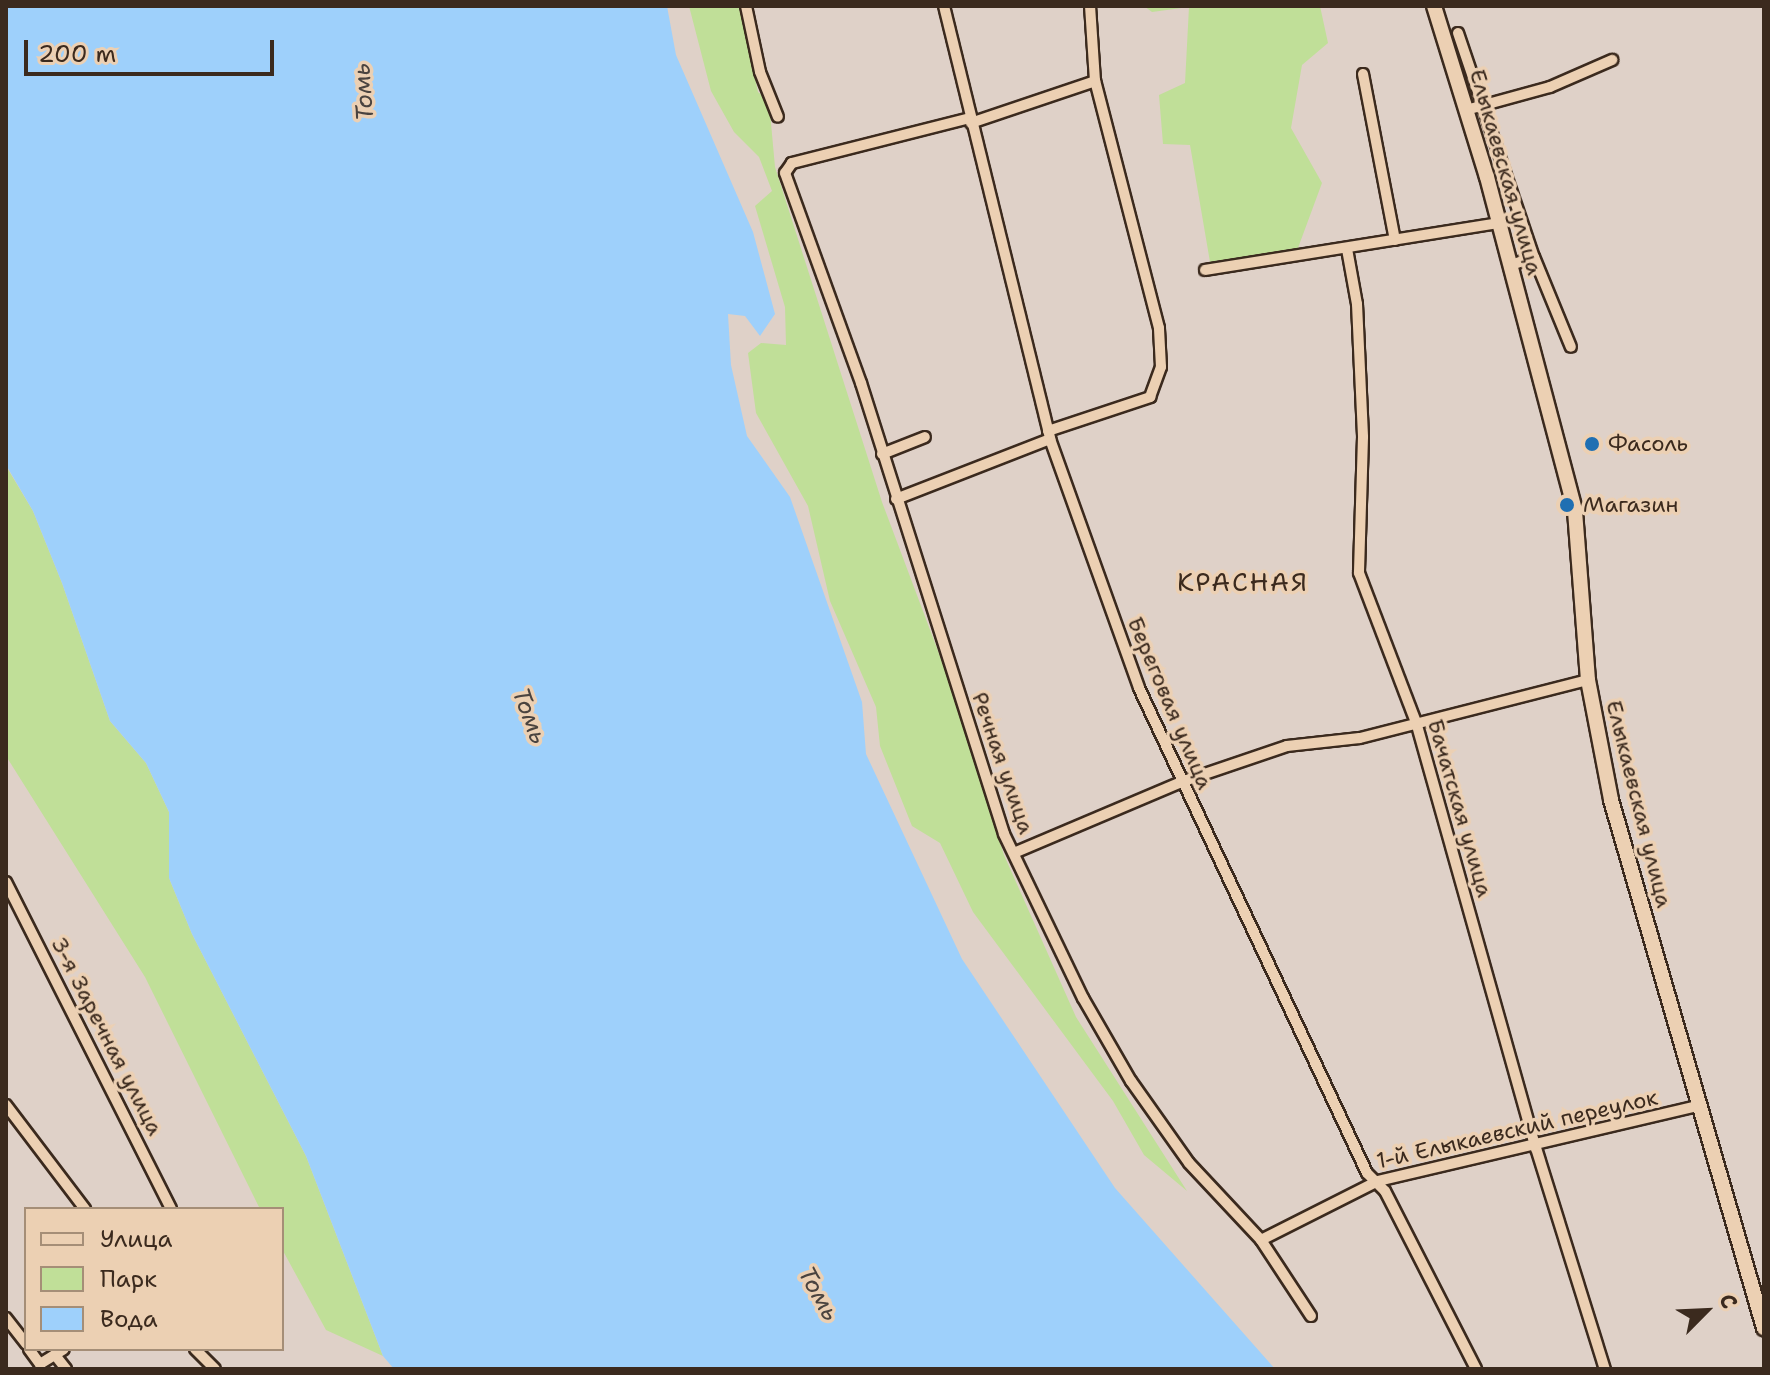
<!DOCTYPE html>
<meta charset="utf-8">
<style>
body{margin:0}
#map{position:relative;width:1770px;height:1375px;overflow:hidden;background:#dfd1c8;font-family:"Shantell Sans",sans-serif}
div>[style]{position:absolute}
[style*='--x']{left:calc(var(--x)*1px);top:calc(var(--y)*1px);width:calc(var(--w)*1px);rotate:calc(var(--a)*1deg)}
.green>*{inset:0;background:#c0df98}
.water>*{inset:0;background:#9ed0fb}
.roads{filter:drop-shadow(2px 0 #3b2a1e) drop-shadow(-2px 0 #3b2a1e) drop-shadow(0 2px #3b2a1e) drop-shadow(0 -2px #3b2a1e)}
.street>*{height:10px;margin:-5px;padding:0 5px;transform-origin:5px;border-radius:5px;background:#ecd0b3}
.secondary>*{height:14px;margin:-7px;padding:0 7px;transform-origin:7px;border-radius:7px;background:#ecd0b3}
.dots>*{width:22px;height:22px;translate:-50% -50%;box-sizing:border-box;border:4px solid #ecd0b3;border-radius:50%}
span{translate:-50% -50%;white-space:nowrap;text-align:center;line-height:1.15;-webkit-text-stroke:7px #ecd0b3;paint-order:stroke}
.street-label{font-size:22px;color:#3b2a1e}
.poi-label{font-size:22px;color:#3b2a1e}
.left{translate:0 -50%;text-align:left}
.water-label{font-size:24px;color:#4a433f;font-style:italic}
.quarter-label{font-size:26px;color:#3b2a1e;letter-spacing:2px}
.frame{position:absolute;inset:0;border:8px solid #3b2a1e;pointer-events:none}
.legend{position:absolute;left:24px;top:1207px;width:260px;height:144px;box-sizing:border-box;background:#ecd0b3;border:2px solid #a58e77;margin:0;padding:10px 14px;list-style:none;font-size:24px;color:#3b2a1e}
.legend li{display:flex;align-items:center;gap:16px;height:40px}
.legend b{width:40px;border:2px solid #a58e77}
.north{position:absolute;left:1666px;top:1271px;width:80px;height:80px;-webkit-text-stroke:6px #ecd0b3;paint-order:stroke;rotate:66deg;font-size:22px;font-weight:700;line-height:32px;text-align:center;color:#3b2a1e}
.north::after{content:'';display:block;margin:auto;width:28px;height:36px;background:#3b2a1e;clip-path:polygon(50% 0,100% 100%,50% 72%,0 100%)}
.scale{position:absolute;left:24px;top:40px;width:250px;height:36px;box-sizing:border-box;border:4px solid #3b2a1e;border-top:0;padding-left:10px;font-size:24px;line-height:28px;white-space:nowrap;color:#3b2a1e;-webkit-text-stroke:6px #ecd0b3;paint-order:stroke}
</style>
<div id="map">
<div class="green">
<div style="clip-path:polygon(689px 6px,739px 6px,758px 92px,769px 101px,775px 167px,882px 502px,944px 667px,1004px 855px,1076px 1017px,1187px 1191px,1144px 1155px,1113px 1101px,973px 912px,940px 843px,912px 826px,880px 746px,876px 707px,830px 601px,808px 506px,756px 413px,748px 353px,761px 343px,786px 345px,785px 307px,755px 206px,772px 191px,759px 157px,734px 132px,711px 91px)"></div>
<div style="clip-path:polygon(1144px 6px,1320px 6px,1328px 43px,1302px 65px,1291px 128px,1322px 183px,1298px 248px,1210px 262px,1190px 145px,1163px 144px,1159px 95px,1185px 83px,1189px 7px,1152px 12px)"></div>
<div style="clip-path:polygon(6px 466px,33px 511px,62px 583px,110px 721px,146px 763px,169px 812px,169px 878px,192px 934px,306px 1156px,383px 1356px,326px 1330px,282px 1249px,282px 1209px,260px 1209px,145px 977px,6px 756px)"></div>
</div>
<div class="water">
<div style="clip-path:polygon(6px 6px,667px 6px,676px 55px,753px 232px,775px 314px,760px 336px,745px 316px,728px 314px,731px 365px,747px 436px,790px 497px,862px 702px,866px 754px,962px 959px,1115px 1188px,1275px 1369px,394px 1369px,383px 1356px,306px 1156px,192px 934px,169px 878px,169px 812px,146px 763px,110px 721px,62px 583px,33px 511px,6px 465px)"></div>
</div>
<div class="roads">
<div class="street">
<div style="--x:746;--y:6;--w:67;--a:78"></div>
<div style="--x:760;--y:72;--w:48;--a:68.2"></div>
<div style="--x:944;--y:6;--w:446;--a:76.2"></div>
<div style="--x:1050;--y:439;--w:264;--a:70.3"></div>
<div style="--x:1139;--y:688;--w:536;--a:64.82"></div>
<div style="--x:1367;--y:1173;--w:25;--a:45"></div>
<div style="--x:1385;--y:1191;--w:200;--a:62.9"></div>
<div style="--x:1458;--y:33;--w:237;--a:71.3"></div>
<div style="--x:1534;--y:257;--w:97;--a:67.7"></div>
<div style="--x:1363;--y:74;--w:169;--a:79.1"></div>
<div style="--x:1466;--y:110;--w:87;--a:-15.3"></div>
<div style="--x:1550;--y:87;--w:68;--a:-23.5"></div>
<div style="--x:970;--y:118;--w:184;--a:165.8"></div>
<div style="--x:792;--y:163;--w:12;--a:125"></div>
<div style="--x:785;--y:173;--w:223;--a:70.1"></div>
<div style="--x:861;--y:383;--w:473;--a:72.4"></div>
<div style="--x:1004;--y:834;--w:182;--a:64.3"></div>
<div style="--x:1083;--y:998;--w:96;--a:60"></div>
<div style="--x:1131;--y:1081;--w:100;--a:54.7"></div>
<div style="--x:1189;--y:1163;--w:105;--a:46.9"></div>
<div style="--x:1261;--y:1240;--w:91;--a:56.7"></div>
<div style="--x:971;--y:123;--w:131;--a:-18.7"></div>
<div style="--x:1347;--y:249;--w:56;--a:79.7"></div>
<div style="--x:1357;--y:304;--w:133;--a:87.4"></div>
<div style="--x:1363;--y:437;--w:136;--a:91.7"></div>
<div style="--x:1359;--y:573;--w:160;--a:69.1"></div>
<div style="--x:1416;--y:722;--w:443;--a:74.3"></div>
<div style="--x:1536;--y:1148;--w:232;--a:72.7"></div>
<div style="--x:1511;--y:265;--w:24;--a:-19"></div>
<div style="--x:1205;--y:270;--w:298;--a:-9.1"></div>
<div style="--x:1048;--y:431;--w:108;--a:-18.4"></div>
<div style="--x:1150;--y:397;--w:32;--a:-70"></div>
<div style="--x:1161;--y:367;--w:39;--a:-93"></div>
<div style="--x:1159;--y:328;--w:255;--a:-104.5"></div>
<div style="--x:1095;--y:81;--w:75;--a:-93.8"></div>
<div style="--x:882;--y:454;--w:46;--a:-21.6"></div>
<div style="--x:896;--y:499;--w:165;--a:-21.3"></div>
<div style="--x:1014;--y:853;--w:181;--a:-23"></div>
<div style="--x:1181;--y:782;--w:112;--a:-18.8"></div>
<div style="--x:1287;--y:746;--w:73;--a:-6.3"></div>
<div style="--x:1360;--y:738;--w:235;--a:-14.3"></div>
<div style="--x:6;--y:882;--w:366;--a:63.2"></div>
<div style="--x:6;--y:1105;--w:131;--a:52.8"></div>
<div style="--x:1261;--y:1240;--w:131;--a:-26.8"></div>
<div style="--x:1378;--y:1181;--w:329;--a:-13.2"></div>
<div style="--x:6;--y:1318;--w:33;--a:52"></div>
<div style="--x:29;--y:1349;--w:19;--a:54"></div>
<div style="--x:40;--y:1364;--w:28;--a:-32"></div>
<div style="--x:195;--y:1349;--w:28;--a:45"></div>
<div style="--x:55;--y:1355;--w:18;--a:52"></div>
</div>
<div class="secondary">
<div style="--x:1434;--y:6;--w:179;--a:72.8"></div>
<div style="--x:1487;--y:177;--w:345;--a:75.2"></div>
<div style="--x:1575;--y:511;--w:169;--a:85.6"></div>
<div style="--x:1588;--y:680;--w:122;--a:79.1"></div>
<div style="--x:1611;--y:800;--w:550;--a:73.84"></div>
</div>
</div>
<div class="dots">
<div style="left:1592px;top:444px;background:#1f6fb2"></div>
<div style="left:1567px;top:505px;background:#1f6fb2"></div>
</div>
<div class="street-label">
<span style="left:1506px;top:172px;rotate:74deg">Елыкаевская улица</span>
<span style="left:1170px;top:703px;rotate:67deg">Береговая улица</span>
<span style="left:1003px;top:763px;rotate:71deg">Речная улица</span>
<span style="left:1639px;top:804px;rotate:76deg">Елыкаевская улица</span>
<span style="left:1460px;top:808px;rotate:74deg">Бачатская улица</span>
<span style="left:107px;top:1036px;rotate:63deg">3-я Заречная улица</span>
<span style="left:1517px;top:1129px;rotate:-13deg">1-й Елыкаевский переулок</span>
</div>
<div class="poi-label">
<span class="left" style="left:1608px;top:444px">Фасоль</span>
<span class="left" style="left:1583px;top:505px">Магазин</span>
</div>
<div class="water-label">
<span style="left:364px;top:92px;rotate:-94deg">Томь</span>
<span style="left:529px;top:716px;rotate:70deg">Томь</span>
<span style="left:818px;top:1294px;rotate:61deg">Томь</span>
</div>
<div class="quarter-label">
<span style="left:1243px;top:582px">КРАСНАЯ</span>
</div>
<div class="frame"></div>
<ul class="legend">
<li><b style="height:10px;background:#ecd0b3"></b>Улица</li>
<li><b style="height:22px;background:#c0df98"></b>Парк</li>
<li><b style="height:22px;background:#9ed0fb"></b>Вода</li>
</ul>
<div class="north">С</div>
<div class="scale">200 m</div>
</div>
